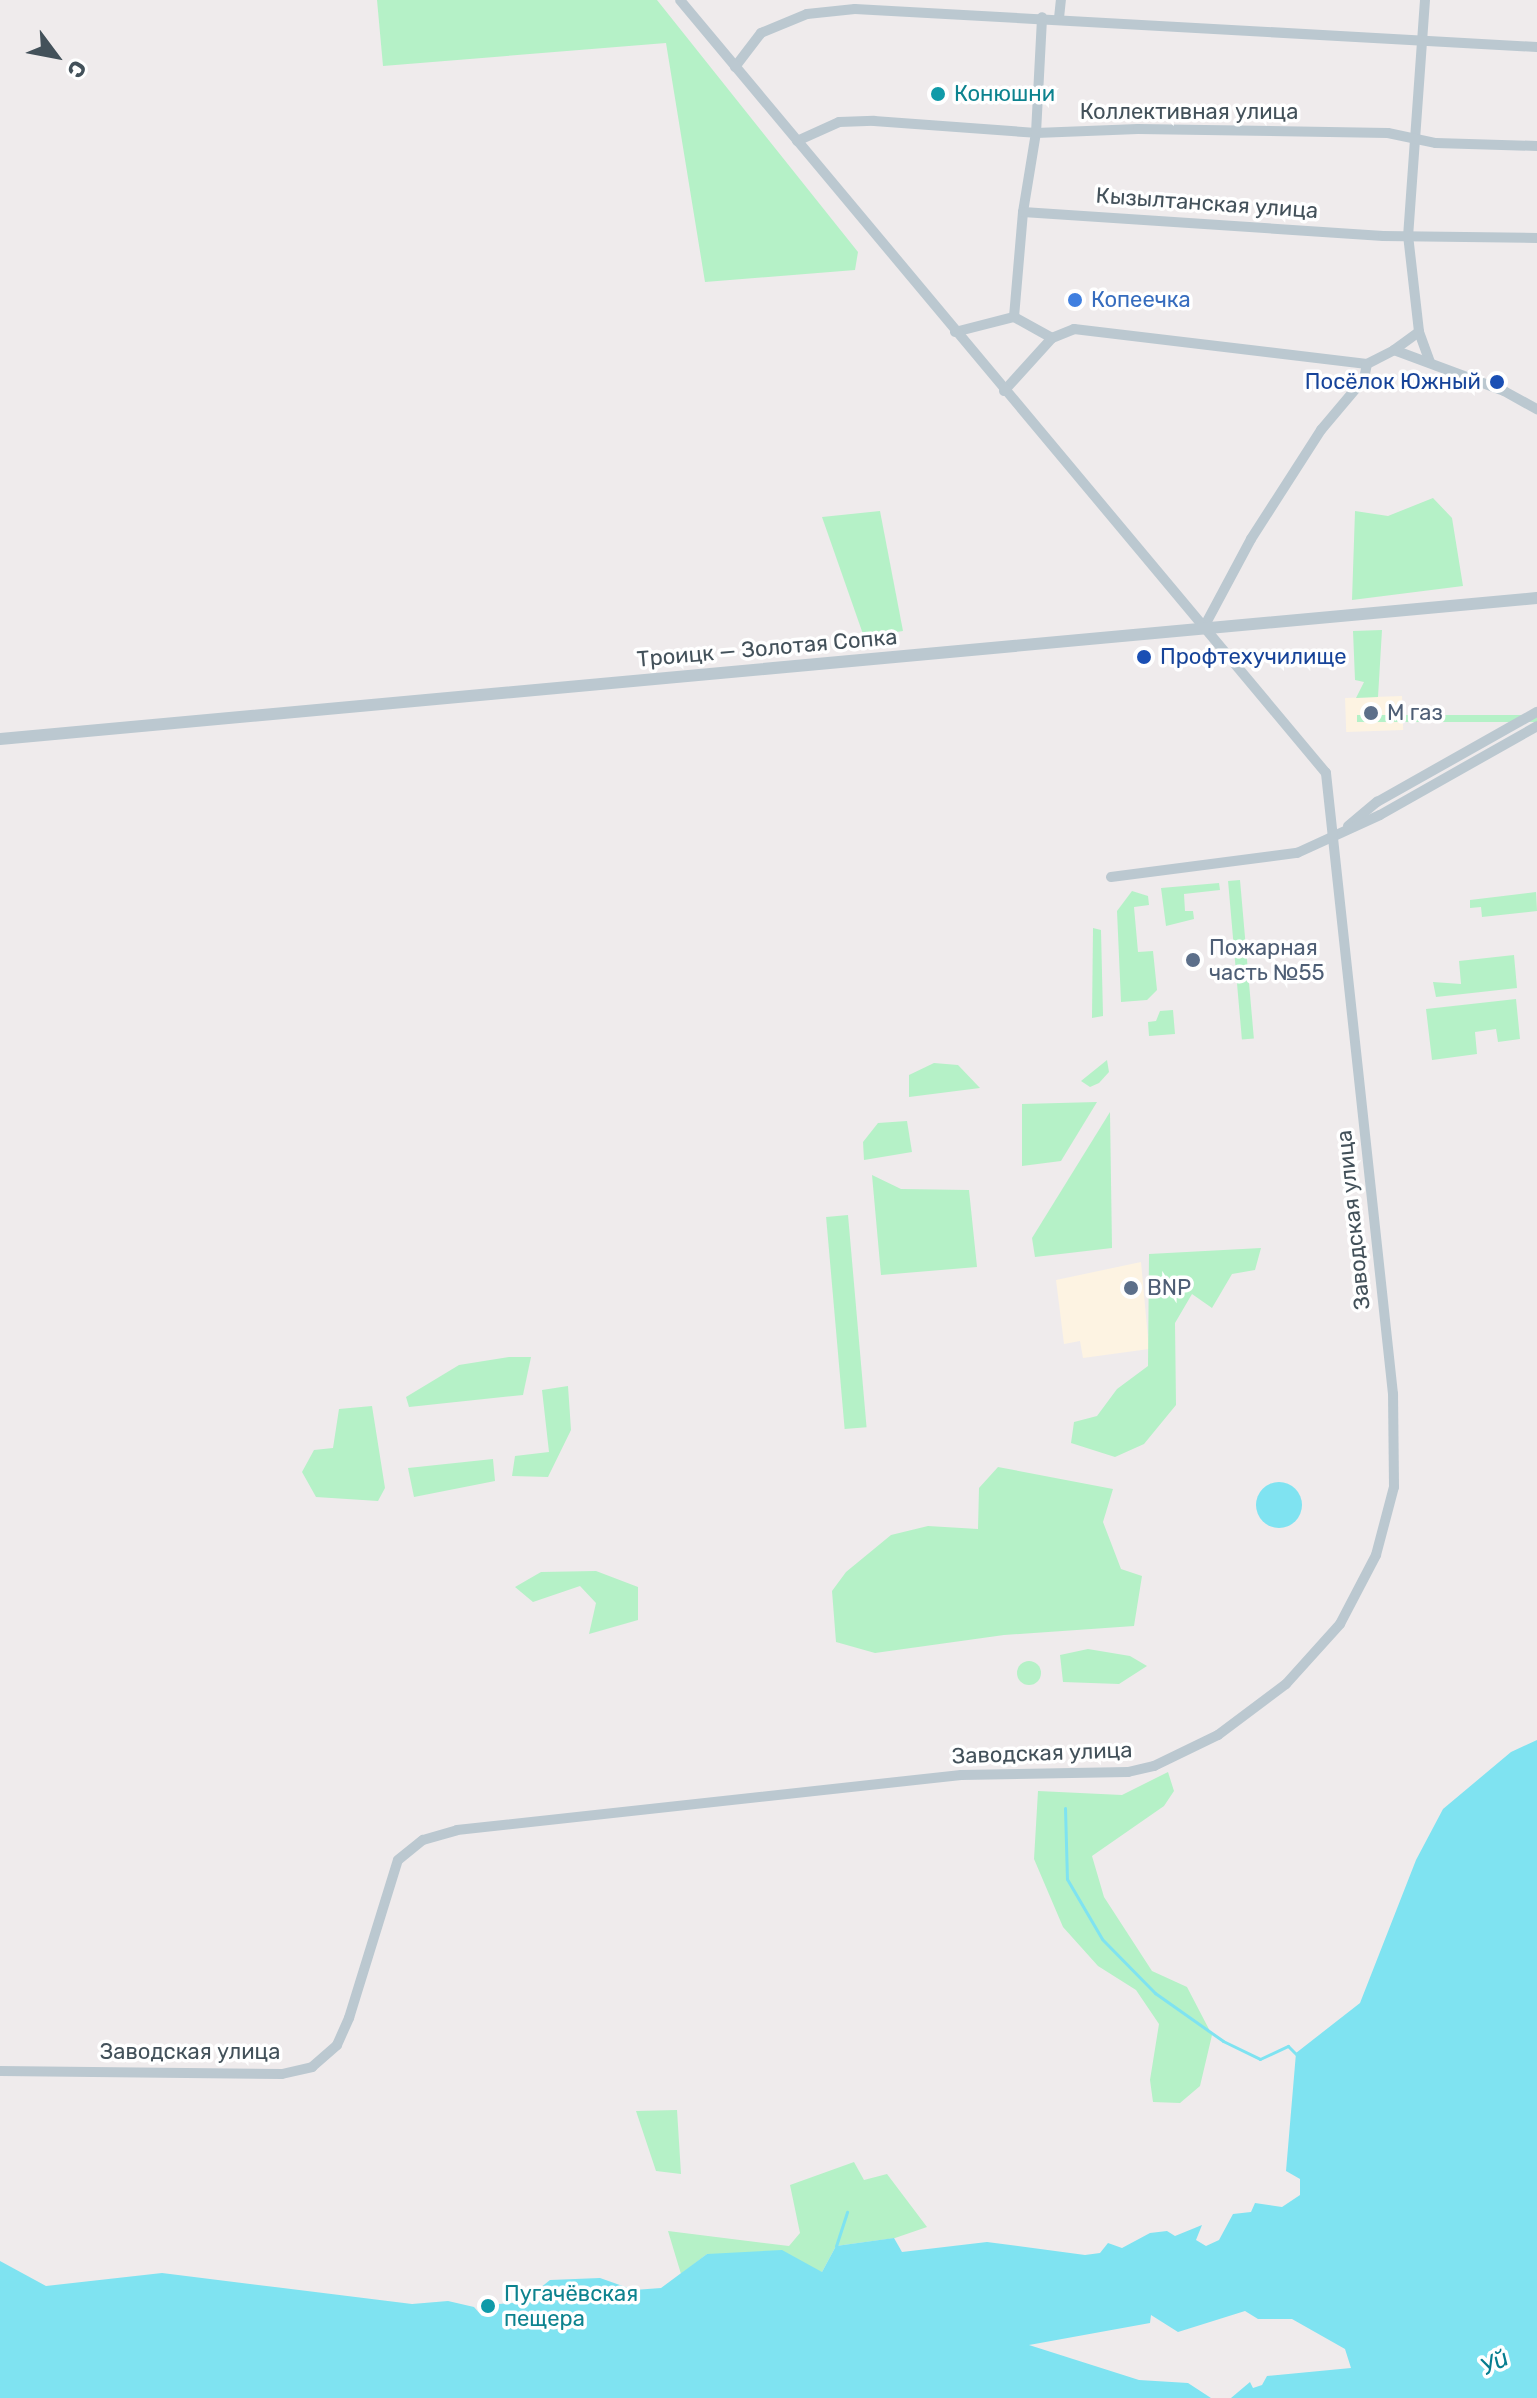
<!DOCTYPE html>
<meta charset="utf-8">
<style>
body{margin:0}
#map{position:relative;width:1537px;height:2398px;overflow:hidden;background:#efebec;font-family:Rubik,sans-serif}
div>[style]{position:absolute}
[style*='--x']{left:calc(var(--x)*1px);top:calc(var(--y)*1px);width:calc(var(--w)*1px);rotate:calc(var(--a)*1deg)}
.commercial>*{inset:0;background:#fdf3e2;transform-origin:0 0}
.green>*{inset:0;background:#b5f1c7;transform-origin:0 0}
.round{border-radius:50%}
.water>*{inset:0;background:#7fe3f1}
.stream>*{height:3px;margin:-1.5px;padding:0 1.5px;transform-origin:1.5px;border-radius:1.5px;background:#7fe3f1}
.minor>*{height:10px;margin:-5px;padding:0 5px;transform-origin:5px;border-radius:5px;background:#bbc8d0}
.tertiary>*{height:12px;margin:-6px;padding:0 6px;transform-origin:6px;border-radius:6px;background:#bbc8d0}
.dots>*{width:22px;height:22px;translate:-50% -50%;box-sizing:border-box;border:4px solid #fff;border-radius:50%}
span{translate:-50% -50%;white-space:nowrap;text-align:center;line-height:1.15;-webkit-text-stroke:7px #fff;paint-order:stroke}
.culture-label{font-size:22px;color:#0d838f}
.left{translate:0 -50%;text-align:left}
.street-label{font-size:22px;color:#43515a}
.shop-label{font-size:22px;color:#366cbe}
.transit-label{font-size:22px;color:#164399}
.right{translate:-100% -50%;text-align:right}
.service-label{font-size:22px;color:#4e5e75}
.water-label{font-size:24px;color:#067d8f;font-style:italic}
.north{position:absolute;left:16px;top:16px;width:80px;height:80px;-webkit-text-stroke:6px #fff;paint-order:stroke;rotate:122deg;font-size:22px;font-weight:700;line-height:32px;text-align:center;color:#43515a}
.north::after{content:'';display:block;margin:auto;width:28px;height:36px;background:#43515a;clip-path:polygon(50% 0,100% 100%,50% 72%,0 100%)}
</style>
<div id="map">
<div class="commercial">
<div style="left:1402px;top:696px;width:34px;height:57px;rotate:88deg"></div>
<div style="clip-path:polygon(1141px 1262px,1149px 1349px,1083px 1358px,1080px 1341px,1064px 1344px,1056px 1280px)"></div>
</div>
<div class="green">
<div style="clip-path:polygon(377px 0,657px 0,858px 252px,855px 270px,705px 282px,666px 43px,383px 66px)"></div>
<div style="clip-path:polygon(1433px 498px,1452px 518px,1463px 586px,1352px 600px,1355px 511px,1388px 516px)"></div>
<div style="clip-path:polygon(880px 511px,903px 631px,864px 637px,822px 517px)"></div>
<div style="clip-path:polygon(1382px 630px,1378px 697px,1356px 698px,1364px 682px,1355px 680px,1353px 631px)"></div>
<div style="left:1537px;top:715px;width:7px;height:180px;rotate:90deg"></div>
<div style="left:1240px;top:880px;width:159px;height:12px;rotate:85deg"></div>
<div style="clip-path:polygon(1219px 883px,1220px 890px,1184px 894px,1185px 911px,1193px 911px,1194px 919px,1166px 926px,1161px 888px)"></div>
<div style="clip-path:polygon(1132px 891px,1148px 896px,1149px 905px,1134px 907px,1138px 952px,1153px 951px,1157px 990px,1147px 1000px,1121px 1002px,1117px 911px)"></div>
<div style="clip-path:polygon(1536px 892px,1537px 911px,1482px 917px,1481px 907px,1470px 908px,1470px 900px)"></div>
<div style="clip-path:polygon(1093px 928px,1101px 930px,1103px 1016px,1092px 1018px)"></div>
<div style="clip-path:polygon(1514px 955px,1517px 988px,1436px 997px,1433px 982px,1461px 984px,1459px 961px)"></div>
<div style="clip-path:polygon(1516px 999px,1520px 1039px,1498px 1042px,1496px 1029px,1475px 1032px,1477px 1054px,1432px 1060px,1426px 1009px)"></div>
<div style="clip-path:polygon(1173px 1010px,1175px 1034px,1149px 1036px,1148px 1022px,1156px 1021px,1160px 1011px)"></div>
<div style="clip-path:polygon(1107px 1060px,1109px 1072px,1099px 1083px,1090px 1087px,1081px 1081px)"></div>
<div style="clip-path:polygon(934px 1063px,958px 1065px,980px 1088px,909px 1097px,909px 1075px)"></div>
<div style="clip-path:polygon(1097px 1102px,1061px 1161px,1022px 1166px,1022px 1104px)"></div>
<div style="clip-path:polygon(1110px 1112px,1112px 1248px,1035px 1257px,1032px 1238px)"></div>
<div style="clip-path:polygon(907px 1121px,912px 1152px,864px 1160px,863px 1142px,878px 1123px)"></div>
<div style="clip-path:polygon(872px 1175px,901px 1189px,969px 1190px,977px 1267px,881px 1275px)"></div>
<div style="left:848px;top:1215px;width:213px;height:22px;rotate:85deg"></div>
<div style="clip-path:polygon(1261px 1248px,1255px 1270px,1232px 1274px,1212px 1308px,1192px 1294px,1175px 1323px,1176px 1405px,1144px 1444px,1115px 1457px,1071px 1443px,1074px 1422px,1097px 1416px,1117px 1389px,1148px 1366px,1149px 1254px)"></div>
<div style="clip-path:polygon(509px 1357px,531px 1357px,523px 1395px,409px 1407px,406px 1397px,459px 1365px)"></div>
<div style="clip-path:polygon(568px 1386px,571px 1430px,548px 1477px,512px 1476px,515px 1456px,549px 1452px,542px 1390px)"></div>
<div style="clip-path:polygon(372px 1406px,385px 1488px,378px 1501px,316px 1497px,302px 1472px,314px 1450px,333px 1448px,339px 1409px)"></div>
<div style="clip-path:polygon(493px 1459px,495px 1481px,414px 1497px,408px 1468px)"></div>
<div style="clip-path:polygon(998px 1467px,1113px 1489px,1103px 1522px,1121px 1569px,1142px 1576px,1134px 1626px,1004px 1635px,875px 1653px,836px 1642px,832px 1591px,846px 1572px,891px 1535px,928px 1526px,978px 1529px,979px 1488px)"></div>
<div style="clip-path:polygon(596px 1571px,638px 1587px,638px 1620px,589px 1634px,596px 1603px,580px 1586px,533px 1602px,515px 1587px,541px 1572px)"></div>
<div style="clip-path:polygon(1088px 1649px,1130px 1656px,1147px 1666px,1119px 1684px,1063px 1682px,1060px 1655px)"></div>
<div class="round" style="left:1017px;top:1661px;width:24px;height:24px"></div>
<div style="clip-path:polygon(1168px 1772px,1174px 1791px,1164px 1806px,1092px 1856px,1104px 1897px,1152px 1971px,1187px 1987px,1212px 2035px,1200px 2086px,1180px 2103px,1153px 2102px,1150px 2080px,1159px 2024px,1136px 1990px,1098px 1966px,1063px 1927px,1034px 1859px,1038px 1791px,1122px 1795px)"></div>
<div style="clip-path:polygon(677px 2110px,681px 2174px,656px 2171px,636px 2111px)"></div>
<div style="clip-path:polygon(854px 2162px,864px 2180px,887px 2174px,927px 2227px,895px 2238px,836px 2246px,822px 2272px,707px 2254px,681px 2274px,668px 2231px,789px 2246px,800px 2233px,790px 2185px)"></div>
</div>
<div class="water">
<div class="round" style="left:1256px;top:1482px;width:46px;height:46px"></div>
<div style="clip-path:polygon(1537px 1740px,1537px 2398px,1231px 2398px,1250px 2382px,1253px 2388px,1262px 2385px,1267px 2376px,1351px 2368px,1345px 2349px,1292px 2319px,1258px 2319px,1245px 2311px,1178px 2332px,1151px 2315px,1150px 2323px,1029px 2345px,1139px 2380px,1188px 2383px,1211px 2398px,0 2398px,0 2261px,46px 2286px,162px 2273px,412px 2304px,448px 2301px,474px 2307px,482px 2316px,499px 2304px,523px 2302px,550px 2280px,600px 2278px,634px 2290px,661px 2288px,707px 2254px,782px 2250px,822px 2272px,836px 2246px,894px 2238px,902px 2252px,987px 2242px,1085px 2255px,1100px 2253px,1108px 2243px,1122px 2248px,1150px 2233px,1167px 2231px,1175px 2236px,1202px 2225px,1196px 2240px,1206px 2246px,1219px 2240px,1233px 2214px,1251px 2212px,1255px 2203px,1282px 2207px,1300px 2195px,1300px 2179px,1286px 2171px,1296px 2053px,1360px 2003px,1416px 1860px,1443px 1809px,1511px 1752px)"></div>
</div>
<div class="stream">
<div style="--x:1065;--y:1808;--w:71;--a:88.4"></div>
<div style="--x:1067;--y:1879;--w:69;--a:59.7"></div>
<div style="--x:1102;--y:1939;--w:76;--a:45.5"></div>
<div style="--x:1155;--y:1993;--w:83;--a:35.2"></div>
<div style="--x:1223;--y:2041;--w:41;--a:25.9"></div>
<div style="--x:1260;--y:2059;--w:31;--a:-25"></div>
<div style="--x:1288;--y:2046;--w:13;--a:45"></div>
<div style="--x:836;--y:2246;--w:36;--a:-72"></div>
</div>
<div class="minor">
<div style="--x:1425;--y:0;--w:236;--a:94.1"></div>
<div style="--x:1408;--y:235;--w:98;--a:83.5"></div>
<div style="--x:1419;--y:332;--w:33;--a:70"></div>
<div style="--x:1059;--y:18;--w:18;--a:-84"></div>
<div style="--x:735;--y:67;--w:43;--a:-52.6"></div>
<div style="--x:761;--y:33;--w:50;--a:-22.4"></div>
<div style="--x:807;--y:14;--w:48;--a:-5.9"></div>
<div style="--x:855;--y:9;--w:683;--a:3.19"></div>
<div style="--x:797;--y:141;--w:46;--a:-24.3"></div>
<div style="--x:839;--y:122;--w:35;--a:-2"></div>
<div style="--x:874;--y:121;--w:162;--a:4.2"></div>
<div style="--x:1036;--y:133;--w:102;--a:-2.2"></div>
<div style="--x:1138;--y:129;--w:250;--a:0.9"></div>
<div style="--x:1388;--y:133;--w:49;--a:11.8"></div>
<div style="--x:1436;--y:143;--w:101;--a:1.7"></div>
<div style="--x:1023;--y:212;--w:80;--a:-80.7"></div>
<div style="--x:1036;--y:133;--w:116;--a:-87"></div>
<div style="--x:955;--y:332;--w:61;--a:-14.3"></div>
<div style="--x:1052;--y:338;--w:43;--a:-151.1"></div>
<div style="--x:1014;--y:317;--w:105;--a:-85.1"></div>
<div style="--x:1023;--y:212;--w:361;--a:3.8"></div>
<div style="--x:1383;--y:236;--w:154;--a:0.7"></div>
<div style="--x:1394;--y:350;--w:31;--a:-36"></div>
<div style="--x:1004;--y:391;--w:72;--a:-47.8"></div>
<div style="--x:1052;--y:338;--w:24;--a:-22"></div>
<div style="--x:1074;--y:329;--w:295;--a:6.8"></div>
<div style="--x:1367;--y:364;--w:30;--a:-27"></div>
<div style="--x:1394;--y:350;--w:117;--a:20.4"></div>
<div style="--x:1504;--y:391;--w:38;--a:29"></div>
<div style="--x:1204;--y:627;--w:100;--a:-61.9"></div>
<div style="--x:1251;--y:539;--w:130;--a:-57.3"></div>
<div style="--x:1321;--y:430;--w:67;--a:-49.9"></div>
<div style="--x:1364;--y:379;--w:15;--a:-79"></div>
<div style="--x:1348;--y:826;--w:38;--a:-40"></div>
<div style="--x:1377;--y:802;--w:184;--a:-29.4"></div>
<div style="--x:1111;--y:877;--w:188;--a:-7.4"></div>
<div style="--x:1297;--y:853;--w:91;--a:-24.6"></div>
<div style="--x:1380;--y:815;--w:180;--a:-29.5"></div>
<div style="--x:0;--y:2071;--w:282;--a:0.6"></div>
<div style="--x:282;--y:2074;--w:31;--a:-13"></div>
<div style="--x:312;--y:2067;--w:33;--a:-41"></div>
<div style="--x:337;--y:2045;--w:30;--a:-66"></div>
<div style="--x:349;--y:2018;--w:165;--a:-72.8"></div>
<div style="--x:398;--y:1860;--w:32;--a:-39"></div>
<div style="--x:423;--y:1840;--w:35;--a:-16"></div>
<div style="--x:457;--y:1830;--w:507;--a:-6.23"></div>
<div style="--x:961;--y:1775;--w:167;--a:-1"></div>
<div style="--x:1128;--y:1772;--w:27;--a:-13"></div>
<div style="--x:1154;--y:1766;--w:71;--a:-25.8"></div>
<div style="--x:1218;--y:1735;--w:85;--a:-36.9"></div>
<div style="--x:1286;--y:1684;--w:81;--a:-48"></div>
<div style="--x:1340;--y:1624;--w:78;--a:-62.4"></div>
<div style="--x:1376;--y:1555;--w:70;--a:-75.2"></div>
<div style="--x:1394;--y:1487;--w:93;--a:-90.6"></div>
<div style="--x:1393;--y:1394;--w:625;--a:-96.16"></div>
<div style="--x:1326;--y:773;--w:1007;--a:-129.89"></div>
</div>
<div class="tertiary">
<div style="--x:0;--y:739;--w:1543;--a:-5.24"></div>
</div>
<div class="dots">
<div style="left:938px;top:94px;background:#0f9aa8"></div>
<div style="left:1075px;top:300px;background:#3f7fe0"></div>
<div style="left:1497px;top:382px;background:#1a4fb4"></div>
<div style="left:1144px;top:657px;background:#1a4fb4"></div>
<div style="left:1371px;top:713px;background:#5c6f8a"></div>
<div style="left:1193px;top:960px;background:#5c6f8a"></div>
<div style="left:1131px;top:1288px;background:#5c6f8a"></div>
<div style="left:488px;top:2306px;background:#0f9aa8"></div>
</div>
<div class="culture-label">
<span class="left" style="left:954px;top:94px">Конюшни</span>
<span class="left" style="left:504px;top:2306px">Пугачёвская<br>пещера</span>
</div>
<div class="street-label">
<span style="left:1189px;top:112px">Коллективная улица</span>
<span style="left:1207px;top:203px;rotate:4deg">Кызылтанская улица</span>
<span style="left:767px;top:648px;rotate:-5deg">Троицк — Золотая Сопка</span>
<span style="left:1353px;top:1220px;rotate:-96deg">Заводская улица</span>
<span style="left:1042px;top:1753px;rotate:-2deg">Заводская улица</span>
<span style="left:190px;top:2052px">Заводская улица</span>
</div>
<div class="shop-label">
<span class="left" style="left:1091px;top:300px">Копеечка</span>
</div>
<div class="transit-label">
<span class="right" style="left:1481px;top:382px">Посёлок Южный</span>
<span class="left" style="left:1160px;top:657px">Профтехучилище</span>
</div>
<div class="service-label">
<span class="left" style="left:1387px;top:713px">М газ</span>
<span class="left" style="left:1209px;top:960px">Пожарная<br>часть №55</span>
<span class="left" style="left:1147px;top:1288px">BNP</span>
</div>
<div class="water-label">
<span style="left:1495px;top:2363px;rotate:-26deg">Уй</span>
</div>
<div class="north">С</div>
</div>
